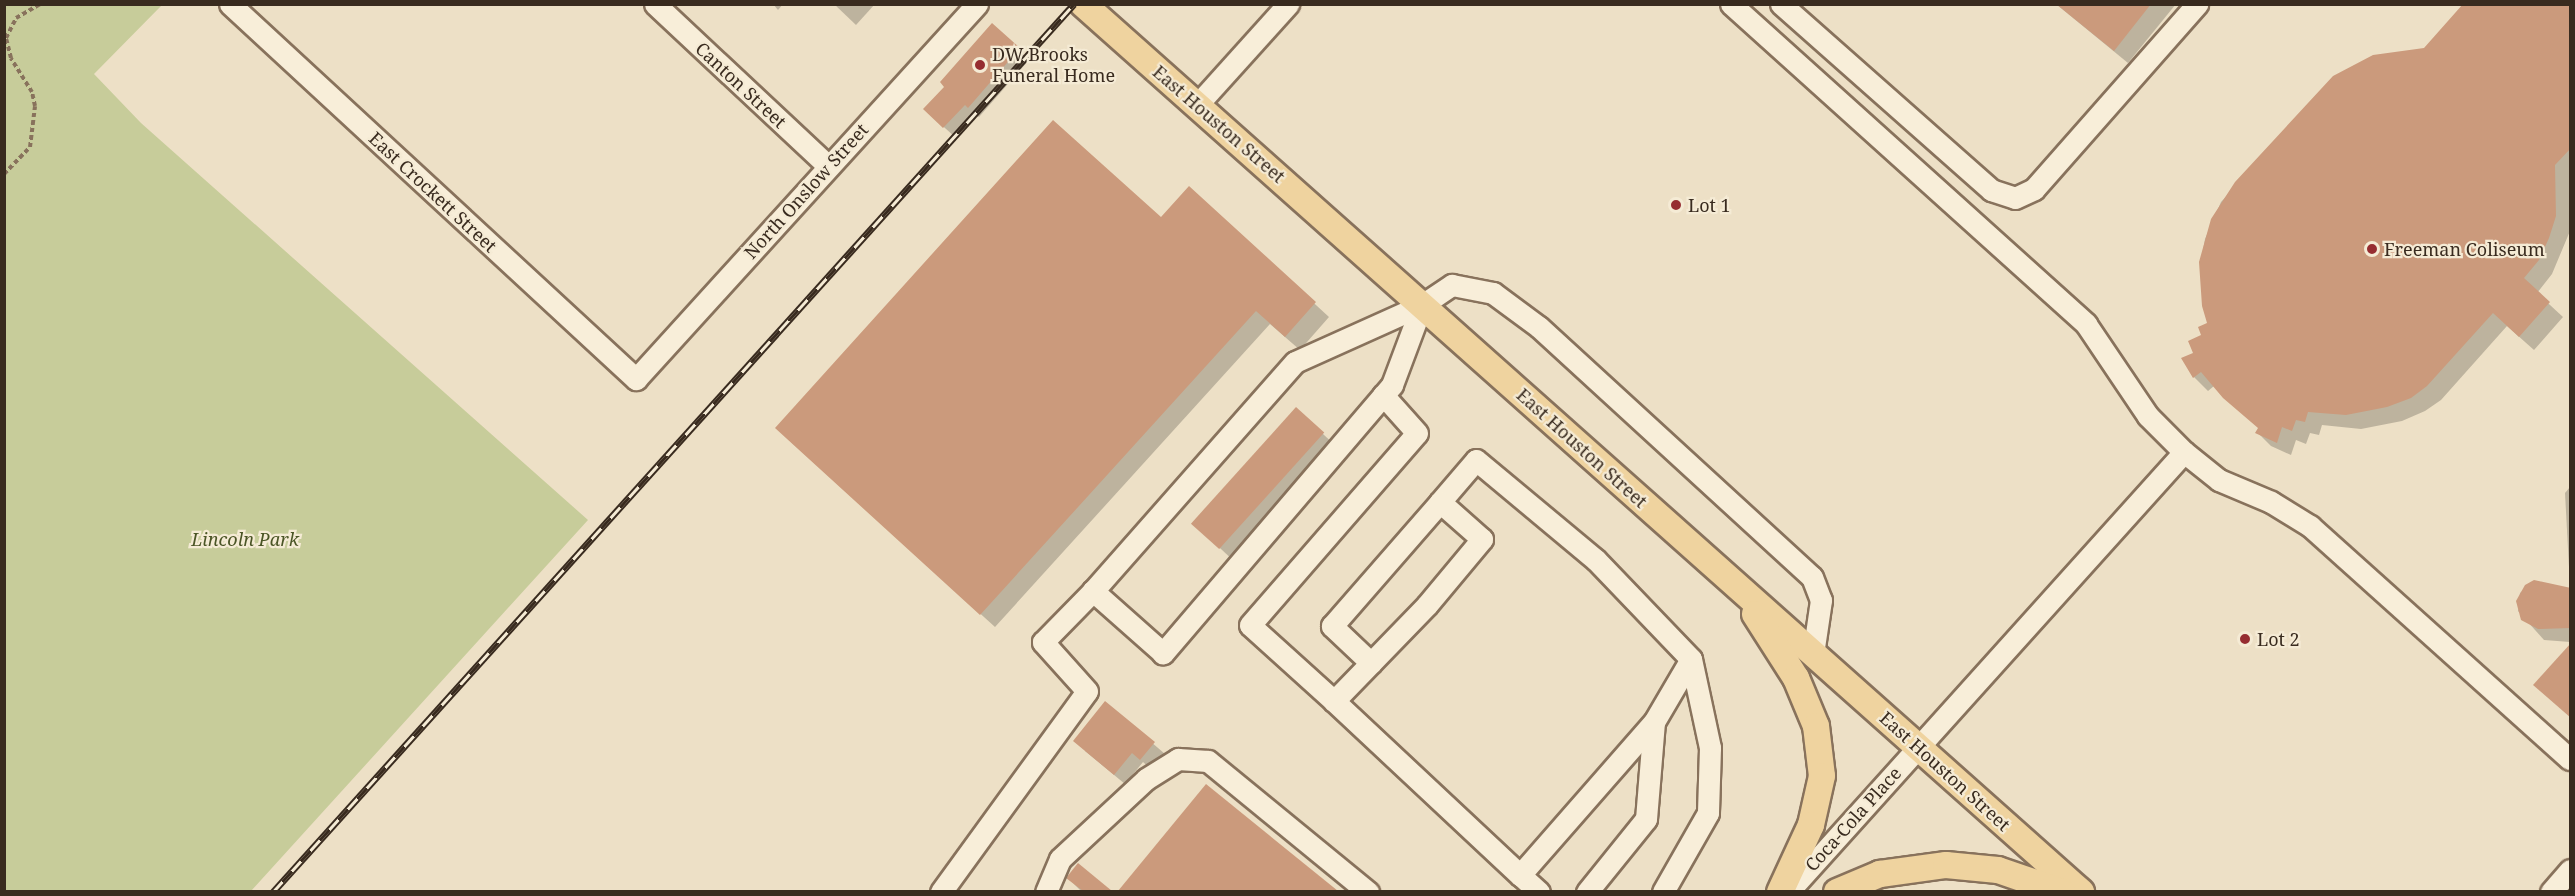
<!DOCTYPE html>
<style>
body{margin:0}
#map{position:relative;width:2575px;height:896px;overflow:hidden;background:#ede0c6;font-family:"Noto Serif",serif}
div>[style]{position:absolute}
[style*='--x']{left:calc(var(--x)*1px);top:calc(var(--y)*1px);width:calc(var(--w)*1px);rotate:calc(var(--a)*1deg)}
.green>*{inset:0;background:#c7cc9a}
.shadow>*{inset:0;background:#0003}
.building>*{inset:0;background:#cb9a7c;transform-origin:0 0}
.path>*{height:4px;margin-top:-2px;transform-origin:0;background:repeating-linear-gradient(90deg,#88725c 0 4.5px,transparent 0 7.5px)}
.roads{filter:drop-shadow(2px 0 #88725c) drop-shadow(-2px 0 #88725c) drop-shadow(0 2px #88725c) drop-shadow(0 -2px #88725c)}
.minor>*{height:21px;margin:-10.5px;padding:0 10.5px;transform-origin:10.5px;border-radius:10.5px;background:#f8eed9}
.major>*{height:26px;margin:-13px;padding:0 13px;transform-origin:13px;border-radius:13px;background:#efd39f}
.rail>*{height:7px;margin-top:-3.5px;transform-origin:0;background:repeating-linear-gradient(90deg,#f5ebd5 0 14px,#392b1f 0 28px);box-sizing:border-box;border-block:2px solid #392b1f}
.dots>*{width:16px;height:16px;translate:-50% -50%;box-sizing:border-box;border:3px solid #f5ebd5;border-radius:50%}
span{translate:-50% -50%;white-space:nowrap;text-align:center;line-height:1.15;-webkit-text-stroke:4.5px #f5ebd5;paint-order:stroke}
.poi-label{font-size:18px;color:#392b1f}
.left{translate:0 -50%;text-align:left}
.street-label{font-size:18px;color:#392b1f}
.park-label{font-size:18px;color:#4b5526;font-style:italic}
.frame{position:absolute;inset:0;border:6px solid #392b1f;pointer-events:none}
</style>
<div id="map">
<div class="green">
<div style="clip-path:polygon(5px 4px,162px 5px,94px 74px,141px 123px,588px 520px,251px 891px,5px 891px)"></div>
</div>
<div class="shadow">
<div style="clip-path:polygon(773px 4px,783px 4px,778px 10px)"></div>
<div style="clip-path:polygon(834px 4px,875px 4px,856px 25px)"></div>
<div style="clip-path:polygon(2056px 4px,2176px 4px,2128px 63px)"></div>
<div style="clip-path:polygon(2570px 4px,2570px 231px,2552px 274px,2537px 293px,2563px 317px,2534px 350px,2507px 326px,2441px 400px,2425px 411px,2402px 421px,2361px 429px,2322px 425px,2319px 435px,2310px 433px,2306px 444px,2296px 440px,2291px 455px,2271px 446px,2257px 432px,2259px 428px,2214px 386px,2208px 391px,2194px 377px,2195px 353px,2209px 324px,2201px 262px,2205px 239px,2221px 202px,2334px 78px)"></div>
<div style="clip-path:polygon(992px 26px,1029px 60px,979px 117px,976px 115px,955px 137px,936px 120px,946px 87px)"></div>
<div style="clip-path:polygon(1189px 188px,1329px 317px,1300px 350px,1270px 324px,995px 627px,791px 442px,1161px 219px)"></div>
<div style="clip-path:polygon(1296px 409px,1337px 447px,1235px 562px,1208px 537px)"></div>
<div style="clip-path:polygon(2570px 487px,2570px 586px,2565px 493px)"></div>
<div style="clip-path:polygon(2534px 582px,2570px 590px,2570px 642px,2544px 640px,2518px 611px,2520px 593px)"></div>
<div style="clip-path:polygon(1106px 703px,1165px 754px,1152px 770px,1143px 762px,1125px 784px,1085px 751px)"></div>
<div style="clip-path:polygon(1206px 786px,1335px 892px,1120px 892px)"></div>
<div style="clip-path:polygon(1078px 865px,1110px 892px,1082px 892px,1068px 878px)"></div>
</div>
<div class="building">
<div style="clip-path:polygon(2056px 4px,2151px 4px,2114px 51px)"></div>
<div style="clip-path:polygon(2463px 4px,2571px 4px,2571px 148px,2555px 165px,2556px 216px,2549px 238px,2539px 260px,2524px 278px,2550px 302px,2519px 337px,2493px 313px,2427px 386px,2411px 398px,2387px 407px,2346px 415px,2308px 412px,2305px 422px,2296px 420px,2292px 431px,2282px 427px,2277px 443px,2255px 433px,2258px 428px,2223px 398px,2201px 372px,2193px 378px,2181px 358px,2193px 353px,2188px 341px,2201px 335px,2198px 327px,2207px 323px,2202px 306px,2199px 262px,2211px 219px,2235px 182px,2333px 76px,2373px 55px,2424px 48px)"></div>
<div style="clip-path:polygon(992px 23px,1020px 48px,968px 108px,965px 105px,943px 128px,923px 109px,944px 87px,940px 82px)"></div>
<div style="clip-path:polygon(1053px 120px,1161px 217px,1189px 186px,1316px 302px,1285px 337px,1256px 311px,980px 615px,775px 428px)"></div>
<div style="left:1296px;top:407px;width:38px;height:157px;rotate:42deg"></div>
<div style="clip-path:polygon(2534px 580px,2571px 588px,2571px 628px,2538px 629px,2521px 620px,2516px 601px,2525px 585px)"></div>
<div style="clip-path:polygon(2571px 643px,2571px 718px,2533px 685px)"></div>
<div style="clip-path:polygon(1105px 701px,1155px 742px,1140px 760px,1132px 753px,1114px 775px,1073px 741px)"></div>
<div style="clip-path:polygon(1206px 784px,1338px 891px,1118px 891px)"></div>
<div style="clip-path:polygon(1078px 863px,1112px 891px,1083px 891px,1066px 878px)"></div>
</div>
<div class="path">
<div style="--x:59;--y:4;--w:10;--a:0"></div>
<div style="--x:4;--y:174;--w:37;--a:-46"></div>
<div style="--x:30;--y:147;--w:41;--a:-83"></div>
<div style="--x:35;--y:106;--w:14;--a:-102"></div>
<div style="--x:32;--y:92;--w:40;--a:-122"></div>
<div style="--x:11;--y:58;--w:21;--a:-104"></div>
<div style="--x:6;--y:38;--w:22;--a:-63"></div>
<div style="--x:16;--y:18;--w:28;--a:-30"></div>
</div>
<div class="roads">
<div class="minor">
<div style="--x:230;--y:4;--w:553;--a:42.73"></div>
<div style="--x:636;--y:379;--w:507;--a:-47.72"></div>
<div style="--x:655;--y:4;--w:237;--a:43.1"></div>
<div style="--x:1731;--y:4;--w:478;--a:42"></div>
<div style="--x:2086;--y:324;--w:111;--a:56"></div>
<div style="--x:2148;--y:416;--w:51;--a:45"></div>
<div style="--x:2184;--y:452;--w:45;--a:38.7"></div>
<div style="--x:2219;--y:480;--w:56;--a:22.9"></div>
<div style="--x:2271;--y:502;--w:46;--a:31.6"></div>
<div style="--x:2310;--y:526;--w:349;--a:41.9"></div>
<div style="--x:1781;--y:4;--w:281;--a:41.5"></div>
<div style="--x:1991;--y:190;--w:25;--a:18"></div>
<div style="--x:2015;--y:198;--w:21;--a:-25"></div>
<div style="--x:2034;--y:189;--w:247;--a:-48.6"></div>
<div style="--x:1198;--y:104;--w:135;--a:-48"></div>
<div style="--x:1422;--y:305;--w:85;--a:110.6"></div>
<div style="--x:1392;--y:385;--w:353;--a:130.5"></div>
<div style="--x:1163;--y:653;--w:94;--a:-138.5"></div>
<div style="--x:1093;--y:591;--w:305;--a:-48.6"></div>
<div style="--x:1295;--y:362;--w:139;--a:-24.2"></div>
<div style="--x:1422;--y:305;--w:36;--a:-34"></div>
<div style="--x:1452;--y:285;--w:42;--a:11"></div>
<div style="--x:1493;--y:293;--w:57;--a:36.5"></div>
<div style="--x:1539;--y:327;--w:370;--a:42.5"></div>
<div style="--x:1812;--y:577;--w:25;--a:69"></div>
<div style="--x:1821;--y:600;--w:55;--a:98.4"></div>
<div style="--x:1440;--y:502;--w:55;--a:-49.4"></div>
<div style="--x:1476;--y:460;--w:156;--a:39.8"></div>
<div style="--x:1596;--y:560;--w:137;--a:46.2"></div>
<div style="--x:1691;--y:659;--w:91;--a:77.9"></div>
<div style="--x:1710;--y:748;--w:65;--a:91.8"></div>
<div style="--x:1708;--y:813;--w:91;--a:119.7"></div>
<div style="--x:1371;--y:663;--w:54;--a:-136.5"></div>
<div style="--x:1332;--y:626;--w:164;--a:-48.9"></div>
<div style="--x:1440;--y:502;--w:56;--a:41.4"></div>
<div style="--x:1482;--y:539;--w:86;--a:129.8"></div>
<div style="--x:1427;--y:605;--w:134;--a:134.1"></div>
<div style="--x:1334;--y:701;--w:113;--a:-137.9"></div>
<div style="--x:1250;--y:625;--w:254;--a:-49"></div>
<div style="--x:1417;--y:433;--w:51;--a:-131.8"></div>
<div style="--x:1334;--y:701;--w:255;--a:43.1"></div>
<div style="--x:941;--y:892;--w:248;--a:-54"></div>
<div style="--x:1087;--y:691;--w:66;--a:-131.9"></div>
<div style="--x:1043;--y:642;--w:71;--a:-45.6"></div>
<div style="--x:1046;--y:892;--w:36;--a:-67"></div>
<div style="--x:1060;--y:859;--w:117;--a:-42.9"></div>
<div style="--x:1146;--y:779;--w:38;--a:-32"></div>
<div style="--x:1178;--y:759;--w:30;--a:4"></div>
<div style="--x:1208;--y:761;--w:207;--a:39.3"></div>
<div style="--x:1539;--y:892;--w:25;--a:-138"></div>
<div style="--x:1520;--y:875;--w:203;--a:-48.8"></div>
<div style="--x:1587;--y:892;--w:94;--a:-51.1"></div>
<div style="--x:1646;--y:819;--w:97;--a:-85.3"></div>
<div style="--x:1654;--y:722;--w:73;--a:-59.6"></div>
<div style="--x:1788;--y:892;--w:592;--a:-48.01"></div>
<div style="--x:2551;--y:892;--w:29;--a:-49"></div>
</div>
<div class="major">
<div style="--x:1083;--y:4;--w:1336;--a:41.66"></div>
<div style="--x:1755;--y:614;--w:76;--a:57.4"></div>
<div style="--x:1796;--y:678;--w:52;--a:67.4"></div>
<div style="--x:1816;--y:726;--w:50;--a:83.2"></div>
<div style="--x:1822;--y:776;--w:50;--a:102.7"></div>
<div style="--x:1811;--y:825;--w:74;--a:114.8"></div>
<div style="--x:1837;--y:892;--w:47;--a:-22.7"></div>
<div style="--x:1880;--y:874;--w:67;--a:-7.8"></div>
<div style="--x:1946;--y:865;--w:52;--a:5.5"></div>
<div style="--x:1998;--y:870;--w:68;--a:19"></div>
</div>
</div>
<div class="rail">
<div style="--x:273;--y:892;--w:1196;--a:-47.95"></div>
</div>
<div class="dots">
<div style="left:980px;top:65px;background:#962d31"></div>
<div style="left:1676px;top:205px;background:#962d31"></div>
<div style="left:2372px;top:249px;background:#962d31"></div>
<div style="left:2245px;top:639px;background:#962d31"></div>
</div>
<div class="poi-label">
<span class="left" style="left:992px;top:65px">DW Brooks<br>Funeral Home</span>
<span class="left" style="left:1688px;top:205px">Lot 1</span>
<span class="left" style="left:2384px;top:249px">Freeman Coliseum</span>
<span class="left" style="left:2257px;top:639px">Lot 2</span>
</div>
<div class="street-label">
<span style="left:741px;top:85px;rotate:43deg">Canton Street</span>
<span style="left:1219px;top:124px;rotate:41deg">East Houston Street</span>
<span style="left:806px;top:191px;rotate:-48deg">North Onslow Street</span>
<span style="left:433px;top:192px;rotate:43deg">East Crockett Street</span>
<span style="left:1582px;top:448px;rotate:42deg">East Houston Street</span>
<span style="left:1945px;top:771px;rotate:42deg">East Houston Street</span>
<span style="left:1853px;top:819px;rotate:-48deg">Coca-Cola Place</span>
</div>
<div class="park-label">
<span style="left:245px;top:539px">Lincoln Park</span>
</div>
<div class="frame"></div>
</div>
